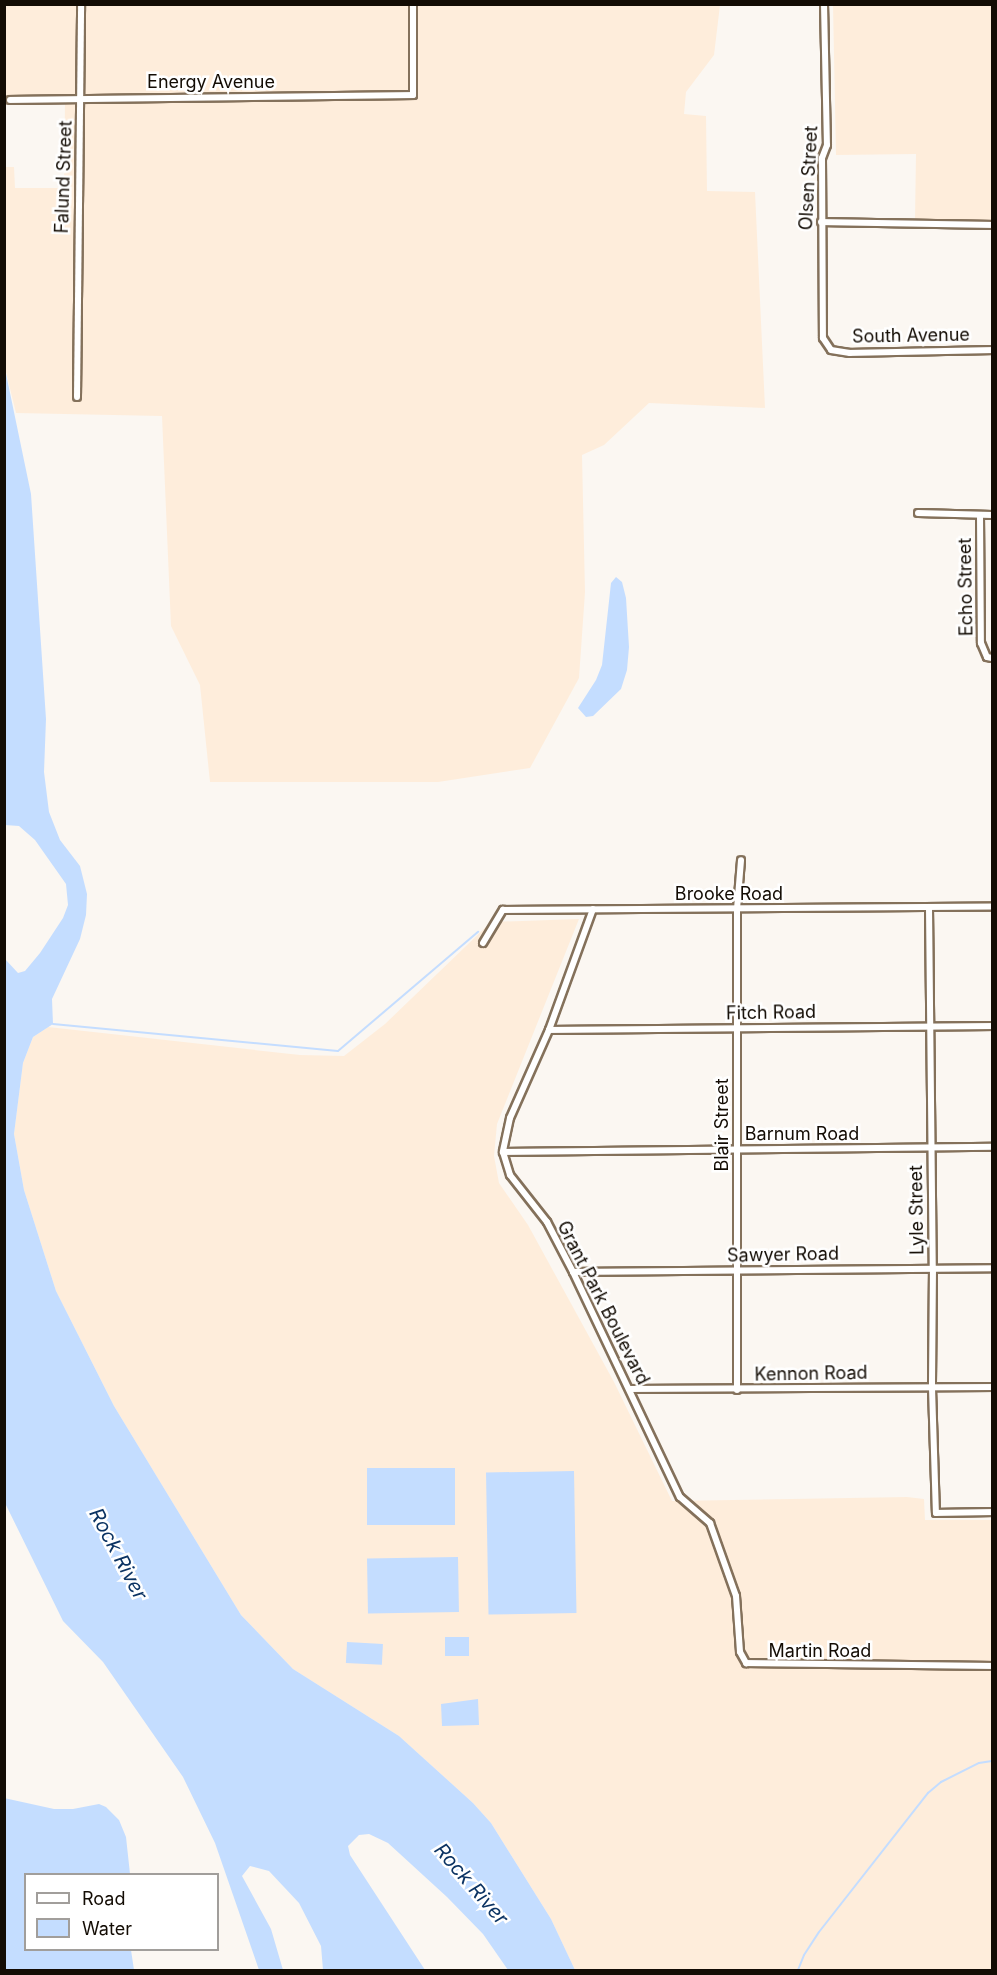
<!DOCTYPE html>
<style>
body{margin:0}
#map{position:relative;width:997px;height:1975px;overflow:hidden;background:#fbf7f2;font-family:Inter,sans-serif}
div>[style]{position:absolute}
[style*='--x']{left:calc(var(--x)*1px);top:calc(var(--y)*1px);width:calc(var(--w)*1px);rotate:calc(var(--a)*1deg)}
.built>*{inset:0;background:#feeddb}
.water>*{inset:0;background:#c4ddff;transform-origin:0 0}
.stream>*{height:2px;margin:-1px;padding:0 1px;transform-origin:1px;border-radius:1px;background:#c4ddff}
.roads{filter:drop-shadow(2px 0 #84715b) drop-shadow(-2px 0 #84715b) drop-shadow(0 2px #84715b) drop-shadow(0 -2px #84715b)}
.minor>*{height:6px;margin:-3px;padding:0 3px;transform-origin:3px;border-radius:3px;background:#fff}
span{translate:-50% -50%;white-space:nowrap;text-align:center;line-height:1.15;-webkit-text-stroke:5px #fff;paint-order:stroke}
.street-label{font-size:18px;color:#130c04}
.water-label{font-size:20px;color:#0b3363;font-style:italic}
.frame{position:absolute;inset:0;border:6px solid #130c04;pointer-events:none}
.legend{position:absolute;left:24px;top:1873px;width:195px;height:78px;box-sizing:border-box;background:#fff;border:2px solid #a19e9b;margin:0;padding:8px 10px;list-style:none;font-size:18px;color:#130c04}
.legend li{display:flex;align-items:center;gap:12px;height:30px}
.legend b{width:30px;border:2px solid #a19e9b}
</style>
<div id="map">
<div class="built">
<div style="clip-path:polygon(5px 5px,720px 5px,714px 55px,686px 92px,684px 114px,706px 116px,707px 191px,755px 192px,765px 408px,649px 403px,604px 445px,582px 455px,585px 592px,579px 678px,530px 768px,438px 782px,210px 782px,200px 685px,171px 626px,162px 416px,16px 413px,4px 364px,4px 167px,14px 167px,15px 188px,64px 188px,65px 102px,5px 103px)"></div>
<div style="clip-path:polygon(833px 5px,992px 5px,992px 220px,915px 219px,916px 154px,836px 155px)"></div>
<div style="clip-path:polygon(579px 919px,497px 1124px,494px 1156px,499px 1183px,528px 1225px,614px 1382px,672px 1501px,907px 1497px,924px 1499px,925px 1520px,992px 1520px,992px 1970px,575px 1970px,551px 1919px,491px 1823px,473px 1803px,399px 1736px,293px 1669px,241px 1615px,114px 1406px,56px 1291px,24px 1190px,14px 1134px,23px 1063px,33px 1037px,48px 1027px,300px 1055px,344px 1056px,385px 1024px,491px 922px)"></div>
</div>
<div class="water">
<div style="clip-path:polygon(4px 364px,31px 494px,46px 719px,44px 772px,49px 812px,60px 840px,80px 866px,87px 894px,86px 915px,80px 939px,52px 999px,53px 1024px,33px 1037px,23px 1063px,14px 1134px,24px 1190px,56px 1291px,114px 1406px,241px 1615px,293px 1669px,399px 1736px,473px 1803px,491px 1823px,551px 1919px,575px 1970px,508px 1970px,483px 1934px,447px 1897px,388px 1843px,369px 1834px,359px 1835px,348px 1846px,350px 1855px,425px 1970px,323px 1970px,321px 1946px,299px 1903px,269px 1871px,250px 1866px,242px 1876px,271px 1929px,283px 1970px,259px 1970px,215px 1843px,183px 1777px,103px 1662px,63px 1621px,5px 1503px,5px 959px,18px 973px,25px 971px,40px 953px,63px 918px,68px 905px,66px 884px,35px 840px,19px 826px,5px 825px)"></div>
<div style="clip-path:polygon(616px 577px,622px 582px,626px 598px,629px 647px,627px 670px,621px 689px,593px 716px,586px 717px,578px 708px,596px 680px,602px 665px,611px 583px)"></div>
<div style="left:367px;top:1468px;width:88px;height:57px"></div>
<div style="left:574px;top:1471px;width:142px;height:88px;rotate:89deg"></div>
<div style="left:458px;top:1557px;width:55px;height:91px;rotate:89deg"></div>
<div style="left:469px;top:1637px;width:19px;height:24px;rotate:90deg"></div>
<div style="left:347px;top:1642px;width:36px;height:21px;rotate:3deg"></div>
<div style="clip-path:polygon(478px 1699px,479px 1725px,442px 1726px,441px 1704px)"></div>
<div style="clip-path:polygon(4px 1798px,54px 1809px,73px 1809px,99px 1804px,106px 1807px,119px 1820px,126px 1837px,130px 1874px,26px 1874px,26px 1950px,131px 1950px,134px 1970px,5px 1970px)"></div>
</div>
<div class="stream">
<div style="--x:53;--y:1024;--w:286;--a:5.4"></div>
<div style="--x:338;--y:1051;--w:184;--a:-40.4"></div>
<div style="--x:798;--y:1970;--w:16;--a:-68"></div>
<div style="--x:804;--y:1955;--w:27;--a:-57"></div>
<div style="--x:819;--y:1932;--w:177;--a:-51.9"></div>
<div style="--x:928;--y:1793;--w:17;--a:-40"></div>
<div style="--x:941;--y:1782;--w:42;--a:-26.6"></div>
<div style="--x:979;--y:1763;--w:13;--a:-9"></div>
</div>
<div class="roads">
<div class="minor">
<div style="--x:824;--y:4;--w:141;--a:88.8"></div>
<div style="--x:827;--y:145;--w:14;--a:111"></div>
<div style="--x:822;--y:158;--w:180;--a:89.7"></div>
<div style="--x:823;--y:338;--w:14;--a:56"></div>
<div style="--x:831;--y:350;--w:19;--a:9"></div>
<div style="--x:850;--y:353;--w:142;--a:-1.2"></div>
<div style="--x:10;--y:100;--w:403;--a:-0.7"></div>
<div style="--x:413;--y:95;--w:91;--a:-90"></div>
<div style="--x:821;--y:222;--w:171;--a:1"></div>
<div style="--x:77;--y:397;--w:393;--a:-89.4"></div>
<div style="--x:918;--y:513;--w:74;--a:1.5"></div>
<div style="--x:980;--y:515;--w:128;--a:89.6"></div>
<div style="--x:981;--y:643;--w:15;--a:67"></div>
<div style="--x:987;--y:657;--w:5;--a:11"></div>
<div style="--x:929;--y:908;--w:360;--a:89.4"></div>
<div style="--x:933;--y:1268;--w:120;--a:90.5"></div>
<div style="--x:932;--y:1388;--w:125;--a:88.2"></div>
<div style="--x:936;--y:1513;--w:56;--a:-1"></div>
<div style="--x:593;--y:909;--w:129;--a:110"></div>
<div style="--x:549;--y:1030;--w:96;--a:113.9"></div>
<div style="--x:510;--y:1118;--w:35;--a:102"></div>
<div style="--x:503;--y:1152;--w:24;--a:73"></div>
<div style="--x:510;--y:1175;--w:60;--a:51.8"></div>
<div style="--x:547;--y:1222;--w:56;--a:62.5"></div>
<div style="--x:573;--y:1272;--w:249;--a:64.6"></div>
<div style="--x:680;--y:1497;--w:40;--a:41"></div>
<div style="--x:710;--y:1523;--w:77;--a:70.4"></div>
<div style="--x:736;--y:1596;--w:56;--a:85.9"></div>
<div style="--x:740;--y:1652;--w:13;--a:61"></div>
<div style="--x:746;--y:1663;--w:246;--a:0.7"></div>
<div style="--x:483;--y:943;--w:39;--a:-59"></div>
<div style="--x:503;--y:910;--w:489;--a:-0.4"></div>
<div style="--x:549;--y:1030;--w:443;--a:-0.5"></div>
<div style="--x:503;--y:1152;--w:489;--a:-0.6"></div>
<div style="--x:573;--y:1272;--w:419;--a:-0.5"></div>
<div style="--x:630;--y:1389;--w:362;--a:-0.3"></div>
<div style="--x:737;--y:1390;--w:481;--a:-90"></div>
<div style="--x:737;--y:909;--w:49;--a:-85.3"></div>
</div>
</div>
<div class="street-label">
<span style="left:211px;top:82px">Energy Avenue</span>
<span style="left:64px;top:177px;rotate:-88deg">Falund Street</span>
<span style="left:809px;top:178px;rotate:-87deg">Olsen Street</span>
<span style="left:911px;top:336px;rotate:-1deg">South Avenue</span>
<span style="left:966px;top:587px;rotate:-91deg">Echo Street</span>
<span style="left:729px;top:894px">Brooke Road</span>
<span style="left:771px;top:1013px;rotate:-1deg">Fitch Road</span>
<span style="left:722px;top:1125px;rotate:-90deg">Blair Street</span>
<span style="left:802px;top:1134px">Barnum Road</span>
<span style="left:917px;top:1210px;rotate:-91deg">Lyle Street</span>
<span style="left:783px;top:1255px;rotate:-1deg">Sawyer Road</span>
<span style="left:603px;top:1303px;rotate:63deg">Grant Park Boulevard</span>
<span style="left:811px;top:1374px;rotate:-1deg">Kennon Road</span>
<span style="left:820px;top:1651px">Martin Road</span>
</div>
<div class="water-label">
<span style="left:118px;top:1554px;rotate:62deg">Rock River</span>
<span style="left:471px;top:1884px;rotate:49deg">Rock River</span>
</div>
<div class="frame"></div>
<ul class="legend">
<li><b style="height:8px;background:#fff"></b>Road</li>
<li><b style="height:16px;background:#c4ddff"></b>Water</li>
</ul>
</div>
